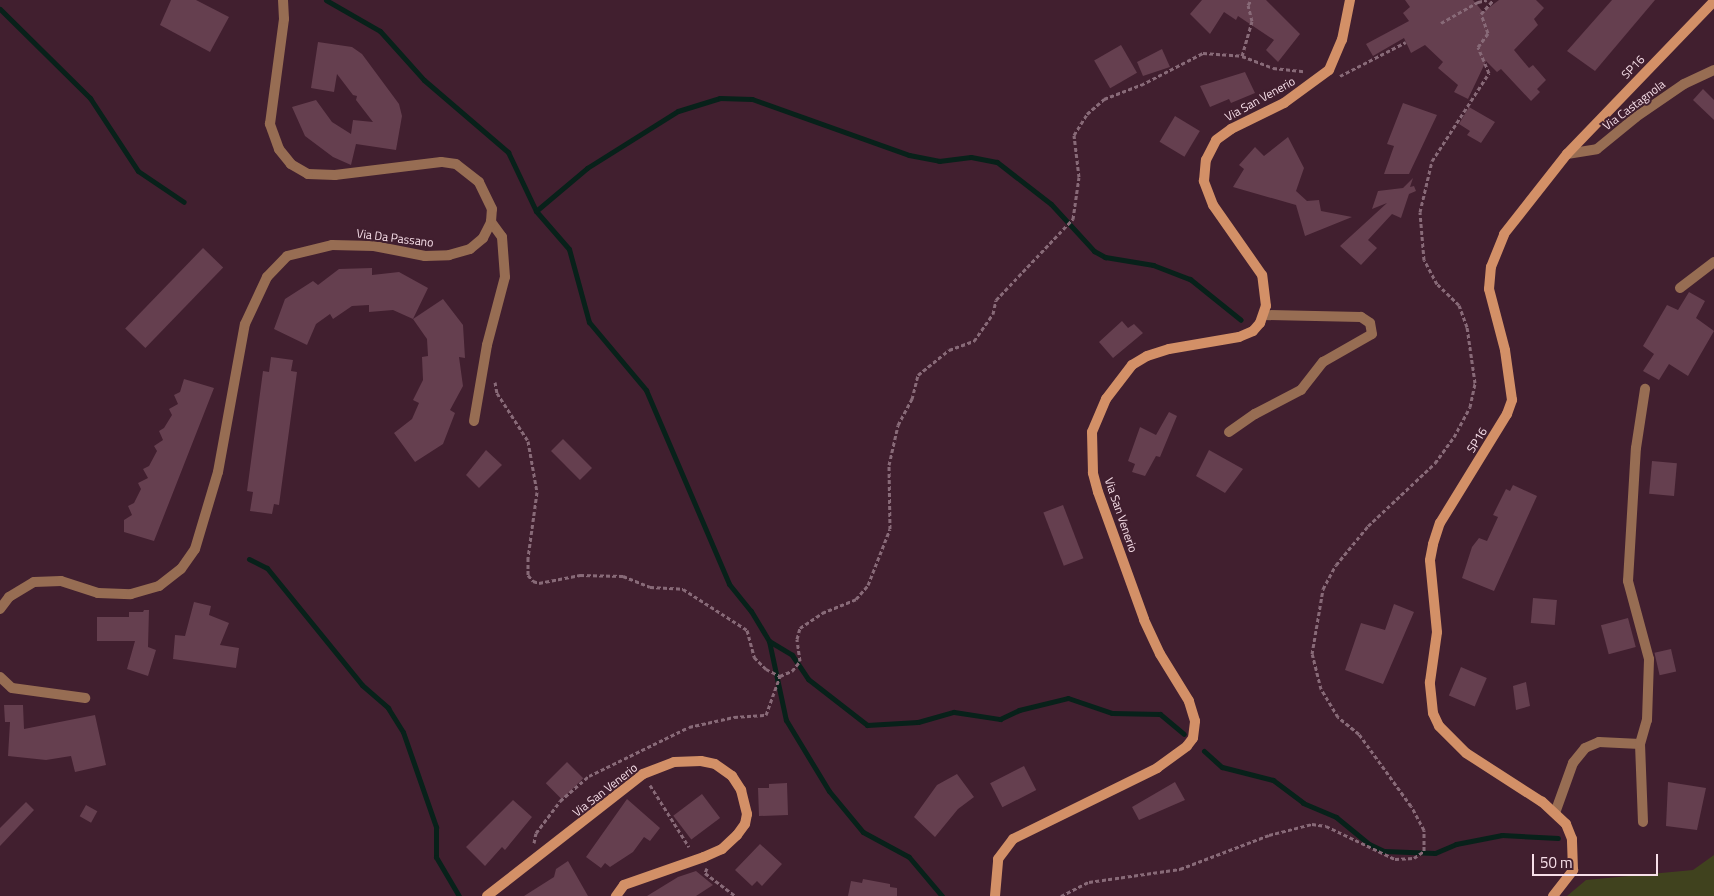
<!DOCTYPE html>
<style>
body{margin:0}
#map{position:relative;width:1714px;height:896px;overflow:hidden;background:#411f2f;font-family:"Titillium Web",sans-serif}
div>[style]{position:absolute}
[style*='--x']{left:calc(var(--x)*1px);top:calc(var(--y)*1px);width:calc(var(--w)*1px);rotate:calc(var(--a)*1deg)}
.green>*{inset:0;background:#40421e}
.stream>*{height:5px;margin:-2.5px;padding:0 2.5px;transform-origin:2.5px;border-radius:2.5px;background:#08211a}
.building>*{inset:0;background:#653f4f;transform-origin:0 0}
.path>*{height:3px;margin-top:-1.5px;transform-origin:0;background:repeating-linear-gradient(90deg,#886a78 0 4px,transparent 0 6.5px)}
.street>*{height:10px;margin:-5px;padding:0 5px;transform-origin:5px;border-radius:5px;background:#976d53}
.secondary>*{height:10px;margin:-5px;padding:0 5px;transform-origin:5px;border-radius:5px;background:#d39067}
span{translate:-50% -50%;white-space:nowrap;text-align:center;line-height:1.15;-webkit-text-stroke:4px #411f2f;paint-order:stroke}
.street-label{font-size:12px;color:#f7dfe9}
.scale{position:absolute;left:1532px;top:854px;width:126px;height:22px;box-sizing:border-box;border:2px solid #f7dfe9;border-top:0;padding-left:6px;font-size:15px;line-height:18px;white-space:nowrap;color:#f7dfe9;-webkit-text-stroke:4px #411f2f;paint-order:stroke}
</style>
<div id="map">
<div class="green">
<div style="clip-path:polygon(1714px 855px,1714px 896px,1567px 896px,1586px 880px,1693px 870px)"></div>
</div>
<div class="stream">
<div style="--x:326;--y:0;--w:62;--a:29.9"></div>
<div style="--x:380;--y:31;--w:66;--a:48.1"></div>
<div style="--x:424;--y:80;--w:111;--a:40.6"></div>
<div style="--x:508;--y:152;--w:65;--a:64.6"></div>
<div style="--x:536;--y:211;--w:50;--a:49"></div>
<div style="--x:569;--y:249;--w:76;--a:74.7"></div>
<div style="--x:589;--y:322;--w:89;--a:50"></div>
<div style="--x:646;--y:390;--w:211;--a:66.8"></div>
<div style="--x:729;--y:584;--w:35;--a:51"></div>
<div style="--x:751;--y:611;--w:35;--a:59"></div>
<div style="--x:769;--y:641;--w:81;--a:77.9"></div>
<div style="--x:786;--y:720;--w:83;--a:58.8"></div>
<div style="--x:829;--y:791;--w:53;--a:50.3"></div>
<div style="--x:863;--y:832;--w:52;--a:28.5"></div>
<div style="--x:909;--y:857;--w:51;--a:49.8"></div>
<div style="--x:0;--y:9;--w:127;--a:44.7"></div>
<div style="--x:90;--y:98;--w:87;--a:56.7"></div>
<div style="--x:138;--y:171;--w:55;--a:34"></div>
<div style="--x:536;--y:211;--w:67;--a:-40.1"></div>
<div style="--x:587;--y:168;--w:107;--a:-32.1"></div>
<div style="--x:678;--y:111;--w:44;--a:-17.2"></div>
<div style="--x:720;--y:98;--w:32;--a:2"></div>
<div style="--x:752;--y:99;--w:167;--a:19.6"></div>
<div style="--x:909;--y:155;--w:31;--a:11"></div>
<div style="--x:939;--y:161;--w:32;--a:-7"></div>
<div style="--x:971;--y:157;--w:26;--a:11"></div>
<div style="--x:997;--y:162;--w:68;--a:37.9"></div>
<div style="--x:1051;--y:204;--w:64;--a:47.5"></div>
<div style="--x:1094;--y:251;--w:13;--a:29"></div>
<div style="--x:1105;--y:257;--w:49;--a:9.5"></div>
<div style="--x:1153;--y:265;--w:40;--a:21"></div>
<div style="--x:1190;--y:279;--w:65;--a:38.8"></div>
<div style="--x:249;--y:559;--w:20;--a:27"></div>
<div style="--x:267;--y:568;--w:151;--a:50.9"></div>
<div style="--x:362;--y:685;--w:35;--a:41"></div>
<div style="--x:388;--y:708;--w:28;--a:58"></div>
<div style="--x:403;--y:732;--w:101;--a:70.8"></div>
<div style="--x:436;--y:827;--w:30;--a:90"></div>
<div style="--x:436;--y:857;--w:45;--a:59.5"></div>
<div style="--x:769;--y:641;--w:27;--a:31"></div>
<div style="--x:792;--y:655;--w:29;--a:56"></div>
<div style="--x:808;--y:679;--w:75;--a:37.9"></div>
<div style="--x:867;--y:725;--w:51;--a:-3.4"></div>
<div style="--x:918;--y:722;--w:37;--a:-16"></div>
<div style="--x:954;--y:712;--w:47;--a:8.7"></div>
<div style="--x:1000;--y:719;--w:21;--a:-25"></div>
<div style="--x:1019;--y:710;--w:50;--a:-13.8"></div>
<div style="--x:1068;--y:698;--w:46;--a:18.8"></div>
<div style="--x:1112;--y:713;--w:48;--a:1.2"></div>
<div style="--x:1160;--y:714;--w:31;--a:40"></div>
<div style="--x:1204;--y:751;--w:24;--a:42"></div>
<div style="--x:1222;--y:767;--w:53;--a:14.3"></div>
<div style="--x:1273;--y:780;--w:38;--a:37"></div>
<div style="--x:1303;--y:803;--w:36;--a:23"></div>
<div style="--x:1336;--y:817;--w:43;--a:39.3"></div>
<div style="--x:1369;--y:844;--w:17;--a:25"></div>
<div style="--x:1384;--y:851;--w:51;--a:2.2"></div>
<div style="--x:1435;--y:853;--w:23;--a:-23"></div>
<div style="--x:1456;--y:844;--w:47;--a:-11.1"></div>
<div style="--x:1502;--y:835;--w:56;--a:3.1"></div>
</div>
<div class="building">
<div style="clip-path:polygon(171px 0,196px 0,229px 17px,210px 52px,160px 25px)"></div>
<div style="clip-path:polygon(1202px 0,1266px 0,1300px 34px,1278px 62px,1266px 50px,1274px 40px,1238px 16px,1236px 20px,1224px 12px,1210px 34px,1190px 14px)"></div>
<div style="clip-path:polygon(1405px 0,1473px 0,1483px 12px,1499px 0,1536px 0,1544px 8px,1534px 19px,1538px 25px,1514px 50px,1529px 68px,1533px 65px,1546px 80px,1537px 89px,1540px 92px,1531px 101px,1501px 69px,1497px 72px,1486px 61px,1468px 99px,1454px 92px,1458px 85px,1438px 68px,1443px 62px,1425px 45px,1411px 53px,1404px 38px,1373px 56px,1366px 44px,1409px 21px,1403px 13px,1410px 7px)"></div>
<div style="clip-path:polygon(1612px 0,1655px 0,1595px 71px,1567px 51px)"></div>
<div style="clip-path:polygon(318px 42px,352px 47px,362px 54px,399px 104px,402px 116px,396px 150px,356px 144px,351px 165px,333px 157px,305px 136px,292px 107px,316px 100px,332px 122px,351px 134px,353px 120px,373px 122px,356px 100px,357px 96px,353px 95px,337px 74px,334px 92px,311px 88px)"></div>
<div style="left:1121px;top:45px;width:32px;height:31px;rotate:60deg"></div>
<div style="clip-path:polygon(1162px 49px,1170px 67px,1143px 76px,1137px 62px)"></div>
<div style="clip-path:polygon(1245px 72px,1255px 93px,1231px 103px,1229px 99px,1210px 107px,1200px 86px)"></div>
<div style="clip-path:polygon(1703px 89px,1714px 100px,1714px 120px,1693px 100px)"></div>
<div style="clip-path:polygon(1403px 103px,1437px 115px,1409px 174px,1384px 174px,1394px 146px,1387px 144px)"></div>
<div style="clip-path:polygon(1469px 107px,1495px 122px,1481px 143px,1467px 135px,1470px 131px,1459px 124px)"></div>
<div style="left:1175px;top:116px;width:29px;height:30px;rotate:31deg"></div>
<div style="clip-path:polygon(1288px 137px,1304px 168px,1296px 191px,1307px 201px,1319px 200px,1321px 211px,1352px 217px,1305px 236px,1296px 205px,1233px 187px,1244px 169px,1239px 165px,1255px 147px,1264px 156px)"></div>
<div style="clip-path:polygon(1413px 178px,1410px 187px,1414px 186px,1416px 191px,1409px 194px,1401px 218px,1392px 214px,1368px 240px,1377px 248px,1361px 265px,1340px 246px,1387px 203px,1372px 209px,1378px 191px,1403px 188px)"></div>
<div style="left:203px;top:248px;width:28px;height:112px;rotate:44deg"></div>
<div style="clip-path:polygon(372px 268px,372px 275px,399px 272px,428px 288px,413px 319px,393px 310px,369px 312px,369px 305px,352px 306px,333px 319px,330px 314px,316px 324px,307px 345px,274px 329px,285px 299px,313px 281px,318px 285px,339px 269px)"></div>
<div style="clip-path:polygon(1689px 292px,1705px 301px,1696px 318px,1714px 331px,1688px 376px,1669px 364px,1659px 380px,1643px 371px,1654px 354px,1643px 346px,1667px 305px,1678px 310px)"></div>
<div style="clip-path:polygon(443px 299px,463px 325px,465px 358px,459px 357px,463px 386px,450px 410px,455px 413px,443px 444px,415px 462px,394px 433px,412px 419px,419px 403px,413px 400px,423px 380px,422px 357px,428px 356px,427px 339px,413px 319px)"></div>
<div style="clip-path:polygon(1122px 321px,1128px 328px,1134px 324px,1143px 333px,1113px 358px,1099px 342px)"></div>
<div style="clip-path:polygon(271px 357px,293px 360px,291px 371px,297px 372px,279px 505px,274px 504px,272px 514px,250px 511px,253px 492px,247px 491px,263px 371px,269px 372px)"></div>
<div style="clip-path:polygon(184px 379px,214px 388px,154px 541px,124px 532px,124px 520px,132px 515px,128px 506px,134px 503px,141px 489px,138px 483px,148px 478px,143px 469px,149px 466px,157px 451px,154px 446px,163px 440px,159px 431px,164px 428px,172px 415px,169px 409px,178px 404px,174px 395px,180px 392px)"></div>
<div style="clip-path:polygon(1169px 412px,1177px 416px,1160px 457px,1156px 456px,1145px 476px,1132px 472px,1135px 464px,1128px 461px,1140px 427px,1156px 435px)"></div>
<div style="left:563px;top:439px;width:41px;height:17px;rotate:45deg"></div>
<div style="clip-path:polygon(486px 450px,502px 465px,479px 488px,466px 475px)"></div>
<div style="clip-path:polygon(1209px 450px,1243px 469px,1225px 493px,1196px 476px)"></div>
<div style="left:1652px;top:461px;width:25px;height:33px;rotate:5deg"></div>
<div style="clip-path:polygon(1513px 485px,1537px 496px,1494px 591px,1462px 578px,1472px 547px,1479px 538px,1487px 541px,1498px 517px,1493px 515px,1506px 489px,1510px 491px)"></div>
<div style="left:1063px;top:505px;width:57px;height:21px;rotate:69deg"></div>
<div style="left:1533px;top:598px;width:24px;height:25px;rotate:5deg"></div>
<div style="clip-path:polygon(194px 602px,211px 606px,209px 615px,229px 623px,220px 645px,239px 648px,236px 668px,173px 659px,175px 635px,185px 636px)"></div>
<div style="clip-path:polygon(1394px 604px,1414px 612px,1383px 684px,1345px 670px,1361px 623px,1385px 630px)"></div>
<div style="clip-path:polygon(144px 610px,149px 610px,148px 647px,156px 650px,148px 676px,127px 669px,135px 641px,97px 641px,97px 617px,129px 617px,129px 612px,143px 612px)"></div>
<div style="left:1628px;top:618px;width:30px;height:28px;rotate:75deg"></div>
<div style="left:1671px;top:649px;width:23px;height:17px;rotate:77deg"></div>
<div style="left:1461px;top:667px;width:28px;height:31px;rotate:23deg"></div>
<div style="clip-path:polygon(1526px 682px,1530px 706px,1516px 710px,1513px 686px)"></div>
<div style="clip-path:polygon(4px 705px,23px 705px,24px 729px,95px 715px,106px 765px,75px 772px,71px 756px,46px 760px,8px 756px,10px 722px,5px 722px)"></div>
<div style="left:567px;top:762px;width:23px;height:30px;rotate:45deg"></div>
<div style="left:1024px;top:766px;width:27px;height:38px;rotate:63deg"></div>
<div style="clip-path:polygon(957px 774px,974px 797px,958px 809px,935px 837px,914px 817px,937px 785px)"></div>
<div style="clip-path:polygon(1175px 782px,1185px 800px,1139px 820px,1132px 807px)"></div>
<div style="clip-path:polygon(1668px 782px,1706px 788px,1697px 830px,1666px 826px)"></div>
<div style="clip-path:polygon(787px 783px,788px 815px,759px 816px,758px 788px,769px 788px,769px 784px)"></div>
<div style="left:702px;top:794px;width:30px;height:36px;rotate:53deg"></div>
<div style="clip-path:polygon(627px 799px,660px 828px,650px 841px,644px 837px,633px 852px,610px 867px,605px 863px,601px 868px,586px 857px)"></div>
<div style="clip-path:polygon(513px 800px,532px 817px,505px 850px,502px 847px,485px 866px,466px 847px)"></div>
<div style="clip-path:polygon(26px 802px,34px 810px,0 846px,0 828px)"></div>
<div style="left:86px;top:805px;width:13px;height:13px;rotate:29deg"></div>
<div style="clip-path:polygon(760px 844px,782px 864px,762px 886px,757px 881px,752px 886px,735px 870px)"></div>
<div style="clip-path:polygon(568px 861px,588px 896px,524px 896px,554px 877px,556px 869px)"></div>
<div style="clip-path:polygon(696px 871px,713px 885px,696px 896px,647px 896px,678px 877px)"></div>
<div style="clip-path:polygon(863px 879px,890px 884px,890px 887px,897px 888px,897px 896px,848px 896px,851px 881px,862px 883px)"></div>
</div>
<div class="path">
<div style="--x:1441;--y:23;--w:43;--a:-29.6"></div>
<div style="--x:1478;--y:2;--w:9;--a:-13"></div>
<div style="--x:1242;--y:56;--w:36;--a:-74"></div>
<div style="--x:1252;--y:21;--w:16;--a:-104"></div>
<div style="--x:1248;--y:5;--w:6;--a:-59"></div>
<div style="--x:1340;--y:76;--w:74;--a:-27.3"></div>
<div style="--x:495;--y:382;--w:11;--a:80"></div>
<div style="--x:497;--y:393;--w:57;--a:57.1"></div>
<div style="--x:528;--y:441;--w:52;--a:80"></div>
<div style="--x:537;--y:492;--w:67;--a:97.8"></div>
<div style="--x:528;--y:558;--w:17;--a:90"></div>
<div style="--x:528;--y:575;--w:8;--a:50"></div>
<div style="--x:533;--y:581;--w:6;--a:18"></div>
<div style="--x:539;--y:583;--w:42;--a:-11"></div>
<div style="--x:580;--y:575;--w:43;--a:1.3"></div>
<div style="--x:623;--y:576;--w:29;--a:22"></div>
<div style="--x:650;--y:587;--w:33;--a:3"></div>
<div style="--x:683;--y:589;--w:76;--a:32.6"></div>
<div style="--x:747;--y:630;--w:28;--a:75"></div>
<div style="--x:754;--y:657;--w:17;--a:45"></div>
<div style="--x:766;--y:669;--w:16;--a:27"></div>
<div style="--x:780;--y:676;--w:13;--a:-23"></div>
<div style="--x:792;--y:671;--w:13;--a:-51"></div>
<div style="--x:800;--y:661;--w:22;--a:-98"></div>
<div style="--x:797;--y:639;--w:11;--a:-75"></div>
<div style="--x:800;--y:628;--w:27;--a:-34"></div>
<div style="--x:822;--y:613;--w:37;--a:-22"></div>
<div style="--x:856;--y:599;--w:18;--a:-49"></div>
<div style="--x:868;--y:585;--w:60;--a:-68.6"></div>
<div style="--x:890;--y:529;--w:64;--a:-90.9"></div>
<div style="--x:889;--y:465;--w:41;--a:-77.3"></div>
<div style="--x:898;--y:425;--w:30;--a:-62"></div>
<div style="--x:912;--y:399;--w:25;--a:-76"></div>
<div style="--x:918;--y:375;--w:40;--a:-39"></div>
<div style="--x:949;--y:350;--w:27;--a:-20"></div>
<div style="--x:974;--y:341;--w:33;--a:-55"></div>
<div style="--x:993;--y:314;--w:14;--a:-78"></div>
<div style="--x:996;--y:300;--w:112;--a:-46.5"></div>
<div style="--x:1073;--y:219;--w:42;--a:-81.9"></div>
<div style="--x:1079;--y:177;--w:42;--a:-96.8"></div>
<div style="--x:1074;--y:135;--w:25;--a:-58"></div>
<div style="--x:1087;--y:114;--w:23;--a:-41"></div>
<div style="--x:1104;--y:99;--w:40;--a:-21"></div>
<div style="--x:1141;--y:85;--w:70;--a:-27.3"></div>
<div style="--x:1203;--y:53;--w:39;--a:4"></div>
<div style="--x:1242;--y:56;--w:33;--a:21"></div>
<div style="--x:1273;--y:68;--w:31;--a:6"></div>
<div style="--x:650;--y:785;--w:73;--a:57.8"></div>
<div style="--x:534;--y:843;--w:10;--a:-79"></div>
<div style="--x:536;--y:833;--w:40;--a:-53"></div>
<div style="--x:560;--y:801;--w:38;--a:-41"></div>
<div style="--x:589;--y:776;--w:111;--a:-26.1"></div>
<div style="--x:689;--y:727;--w:46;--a:-12.5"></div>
<div style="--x:734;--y:717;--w:32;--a:-4"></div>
<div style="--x:766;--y:715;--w:41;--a:-70.3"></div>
<div style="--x:707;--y:868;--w:5;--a:112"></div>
<div style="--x:705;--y:873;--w:38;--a:37"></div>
<div style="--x:1061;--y:896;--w:31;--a:-27"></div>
<div style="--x:1089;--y:882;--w:92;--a:-8.1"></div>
<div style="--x:1180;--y:869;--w:95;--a:-20.9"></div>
<div style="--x:1269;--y:835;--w:44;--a:-14.3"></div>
<div style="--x:1312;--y:824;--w:14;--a:8"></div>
<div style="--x:1326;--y:826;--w:76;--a:25.6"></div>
<div style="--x:1395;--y:859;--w:19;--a:-3"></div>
<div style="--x:1414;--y:858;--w:12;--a:-35"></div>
<div style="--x:1424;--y:851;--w:21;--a:-90"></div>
<div style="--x:1424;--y:830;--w:27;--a:-118"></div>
<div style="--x:1411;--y:806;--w:89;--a:-125.8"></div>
<div style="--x:1359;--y:734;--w:27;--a:-141"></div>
<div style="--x:1338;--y:717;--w:33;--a:-121"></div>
<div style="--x:1321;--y:689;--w:36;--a:-104"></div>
<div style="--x:1312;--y:654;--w:66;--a:-80.4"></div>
<div style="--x:1323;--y:589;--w:27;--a:-62"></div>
<div style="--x:1336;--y:565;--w:50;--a:-50.6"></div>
<div style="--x:1368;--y:526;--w:92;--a:-43.2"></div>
<div style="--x:1435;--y:463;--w:32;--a:-54"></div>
<div style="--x:1454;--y:437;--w:34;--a:-62"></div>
<div style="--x:1470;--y:407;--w:25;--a:-78"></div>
<div style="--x:1475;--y:383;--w:57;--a:-98.1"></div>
<div style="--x:1467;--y:327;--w:23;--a:-110"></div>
<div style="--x:1459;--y:305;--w:30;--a:-136"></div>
<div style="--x:1437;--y:284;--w:27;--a:-118"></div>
<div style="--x:1424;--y:260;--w:48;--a:-94.8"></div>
<div style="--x:1420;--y:212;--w:52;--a:-76.8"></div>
<div style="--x:1432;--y:161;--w:105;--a:-57.1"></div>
<div style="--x:1489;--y:73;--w:28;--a:-113"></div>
<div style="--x:1478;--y:47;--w:17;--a:-54"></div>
<div style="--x:1488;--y:33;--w:20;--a:-110"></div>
<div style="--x:1481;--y:14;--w:18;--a:-49"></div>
</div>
<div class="street">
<div style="--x:1567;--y:154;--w:30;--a:-9"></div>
<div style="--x:1597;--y:149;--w:50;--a:-39.4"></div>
<div style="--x:1636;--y:117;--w:58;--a:-34.5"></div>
<div style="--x:1684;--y:84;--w:33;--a:-25"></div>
<div style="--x:1680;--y:288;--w:43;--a:-37.4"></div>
<div style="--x:474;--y:421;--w:77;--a:-80.3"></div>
<div style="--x:487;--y:345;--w:70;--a:-75.2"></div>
<div style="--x:505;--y:277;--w:40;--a:-94.3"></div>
<div style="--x:502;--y:237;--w:19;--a:-126"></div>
<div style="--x:1229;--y:432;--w:32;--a:-35"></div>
<div style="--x:1255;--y:414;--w:52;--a:-27.6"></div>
<div style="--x:1301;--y:390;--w:36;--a:-52"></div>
<div style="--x:1323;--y:362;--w:56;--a:-29.7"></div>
<div style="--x:1372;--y:334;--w:11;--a:-100"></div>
<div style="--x:1370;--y:323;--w:11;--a:-146"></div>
<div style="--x:1361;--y:317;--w:97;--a:-178.8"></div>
<div style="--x:0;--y:609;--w:15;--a:-53"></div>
<div style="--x:9;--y:597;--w:29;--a:-31"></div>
<div style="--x:34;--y:582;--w:27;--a:-2"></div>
<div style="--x:61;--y:581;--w:39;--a:18"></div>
<div style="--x:98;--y:593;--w:33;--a:2"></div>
<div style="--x:131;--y:594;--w:29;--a:-16"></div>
<div style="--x:159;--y:586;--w:28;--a:-38"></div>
<div style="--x:181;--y:569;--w:24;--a:-55"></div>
<div style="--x:195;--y:549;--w:80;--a:-73.4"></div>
<div style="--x:218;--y:472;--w:150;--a:-79.7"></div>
<div style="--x:245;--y:324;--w:52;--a:-64.9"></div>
<div style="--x:267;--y:277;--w:29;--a:-46"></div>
<div style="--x:287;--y:256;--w:46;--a:-13.7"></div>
<div style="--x:332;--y:245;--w:42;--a:1.4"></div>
<div style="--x:374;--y:246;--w:52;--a:11.1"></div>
<div style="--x:425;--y:256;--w:24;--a:-2"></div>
<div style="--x:449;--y:255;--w:22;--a:-16"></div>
<div style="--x:470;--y:249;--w:17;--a:-40"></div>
<div style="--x:483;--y:238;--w:18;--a:-63"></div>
<div style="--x:491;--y:222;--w:13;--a:-86"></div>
<div style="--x:492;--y:209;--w:30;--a:-116"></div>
<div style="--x:479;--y:182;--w:29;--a:-142"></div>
<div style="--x:456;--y:164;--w:15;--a:-172"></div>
<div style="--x:441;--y:162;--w:107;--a:173"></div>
<div style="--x:335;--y:175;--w:27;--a:-178"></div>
<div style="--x:308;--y:174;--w:20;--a:-150"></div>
<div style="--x:291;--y:164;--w:19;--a:-129"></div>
<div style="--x:279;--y:149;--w:27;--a:-110"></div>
<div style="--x:270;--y:124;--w:106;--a:-82.4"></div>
<div style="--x:284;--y:19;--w:19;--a:-93"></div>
<div style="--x:0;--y:677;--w:16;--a:43"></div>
<div style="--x:12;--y:688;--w:74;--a:7.8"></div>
<div style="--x:1640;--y:744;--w:78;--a:87.8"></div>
<div style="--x:1555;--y:813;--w:53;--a:-70.2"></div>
<div style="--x:1573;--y:763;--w:19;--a:-51"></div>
<div style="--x:1585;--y:748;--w:15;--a:-23"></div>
<div style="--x:1599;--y:742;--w:41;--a:2.8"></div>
<div style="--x:1640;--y:744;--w:25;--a:-74"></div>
<div style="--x:1647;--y:720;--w:61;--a:-88.1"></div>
<div style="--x:1649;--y:659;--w:81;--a:-105.1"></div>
<div style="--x:1628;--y:581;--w:133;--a:-86.6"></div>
<div style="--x:1636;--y:448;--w:60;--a:-81.3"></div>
</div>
<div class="secondary">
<div style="--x:487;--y:896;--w:198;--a:-38"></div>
<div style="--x:643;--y:774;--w:33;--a:-21"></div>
<div style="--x:674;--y:762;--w:27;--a:-2"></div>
<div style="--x:701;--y:761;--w:14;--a:12"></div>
<div style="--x:715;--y:764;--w:21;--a:35"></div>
<div style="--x:732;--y:776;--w:17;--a:57"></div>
<div style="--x:741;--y:790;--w:25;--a:76"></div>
<div style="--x:747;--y:814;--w:10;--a:101"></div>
<div style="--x:745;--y:824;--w:14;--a:126"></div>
<div style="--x:737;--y:835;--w:21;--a:137"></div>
<div style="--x:722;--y:849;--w:20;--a:156"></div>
<div style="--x:704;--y:857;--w:85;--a:160.7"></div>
<div style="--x:624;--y:885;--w:14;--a:126"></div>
<div style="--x:995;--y:896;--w:37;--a:-85"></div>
<div style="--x:998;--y:859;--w:25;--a:-53"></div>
<div style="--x:1013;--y:839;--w:161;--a:-26.2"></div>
<div style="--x:1157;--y:768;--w:37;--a:-36"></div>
<div style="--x:1187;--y:746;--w:10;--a:-53"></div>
<div style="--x:1193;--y:738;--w:17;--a:-83"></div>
<div style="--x:1195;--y:721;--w:21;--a:-107"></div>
<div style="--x:1189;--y:701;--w:55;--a:-121.7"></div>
<div style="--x:1160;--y:654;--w:38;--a:-115"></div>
<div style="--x:1144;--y:619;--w:135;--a:-109.9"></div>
<div style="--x:1098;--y:492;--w:20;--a:-105"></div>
<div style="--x:1093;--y:473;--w:41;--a:-91.4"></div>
<div style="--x:1092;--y:432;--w:36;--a:-67"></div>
<div style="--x:1106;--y:399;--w:43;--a:-52.6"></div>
<div style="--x:1132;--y:365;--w:17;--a:-31"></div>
<div style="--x:1147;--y:356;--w:23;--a:-18"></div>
<div style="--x:1169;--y:349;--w:71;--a:-9.7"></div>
<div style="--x:1239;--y:337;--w:15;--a:-23"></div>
<div style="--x:1253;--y:331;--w:11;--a:-49"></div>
<div style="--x:1260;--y:323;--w:18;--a:-71"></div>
<div style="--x:1266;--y:306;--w:31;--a:-97"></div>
<div style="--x:1262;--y:275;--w:85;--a:-125"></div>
<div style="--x:1213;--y:205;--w:26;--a:-111"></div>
<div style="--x:1204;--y:181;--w:21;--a:-85"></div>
<div style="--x:1206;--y:160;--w:22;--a:-63"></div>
<div style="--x:1216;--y:140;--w:19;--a:-36"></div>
<div style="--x:1231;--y:129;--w:59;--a:-26.1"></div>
<div style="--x:1284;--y:103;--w:56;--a:-36.3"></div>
<div style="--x:1329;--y:70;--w:33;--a:-67"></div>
<div style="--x:1342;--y:40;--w:41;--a:-78.7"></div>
<div style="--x:1553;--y:896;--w:33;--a:-52"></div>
<div style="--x:1573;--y:870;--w:31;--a:-92"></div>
<div style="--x:1572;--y:839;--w:16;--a:-112"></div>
<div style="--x:1566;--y:824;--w:33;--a:-137"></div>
<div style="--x:1542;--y:802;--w:90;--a:-147.2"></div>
<div style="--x:1466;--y:753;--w:38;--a:-135"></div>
<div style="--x:1439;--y:726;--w:14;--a:-115"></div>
<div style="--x:1433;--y:713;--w:31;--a:-96"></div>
<div style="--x:1430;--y:682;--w:50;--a:-82"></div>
<div style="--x:1437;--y:632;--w:72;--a:-95.6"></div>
<div style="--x:1430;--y:560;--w:16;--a:-79"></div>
<div style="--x:1433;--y:544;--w:22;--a:-72"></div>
<div style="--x:1440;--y:523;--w:128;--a:-58.4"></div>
<div style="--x:1507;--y:414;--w:15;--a:-70"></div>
<div style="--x:1512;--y:400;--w:50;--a:-98"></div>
<div style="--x:1505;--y:350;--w:63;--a:-104.7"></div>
<div style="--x:1489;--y:289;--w:22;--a:-85"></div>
<div style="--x:1491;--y:267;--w:35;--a:-68"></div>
<div style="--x:1504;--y:234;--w:102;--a:-51.8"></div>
<div style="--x:1567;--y:154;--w:212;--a:-46.1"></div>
</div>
<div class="street-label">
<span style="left:1633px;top:67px;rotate:-46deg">SP16</span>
<span style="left:1260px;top:99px;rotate:-29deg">Via San Venerio</span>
<span style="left:1634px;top:105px;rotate:-37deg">Via Castagnola</span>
<span style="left:395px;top:238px;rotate:7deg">Via Da Passano</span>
<span style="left:1477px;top:440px;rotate:-58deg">SP16</span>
<span style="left:1121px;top:515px;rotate:71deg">Via San Venerio</span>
<span style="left:605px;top:790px;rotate:-38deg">Via San Venerio</span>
</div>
<div class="scale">50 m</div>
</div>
